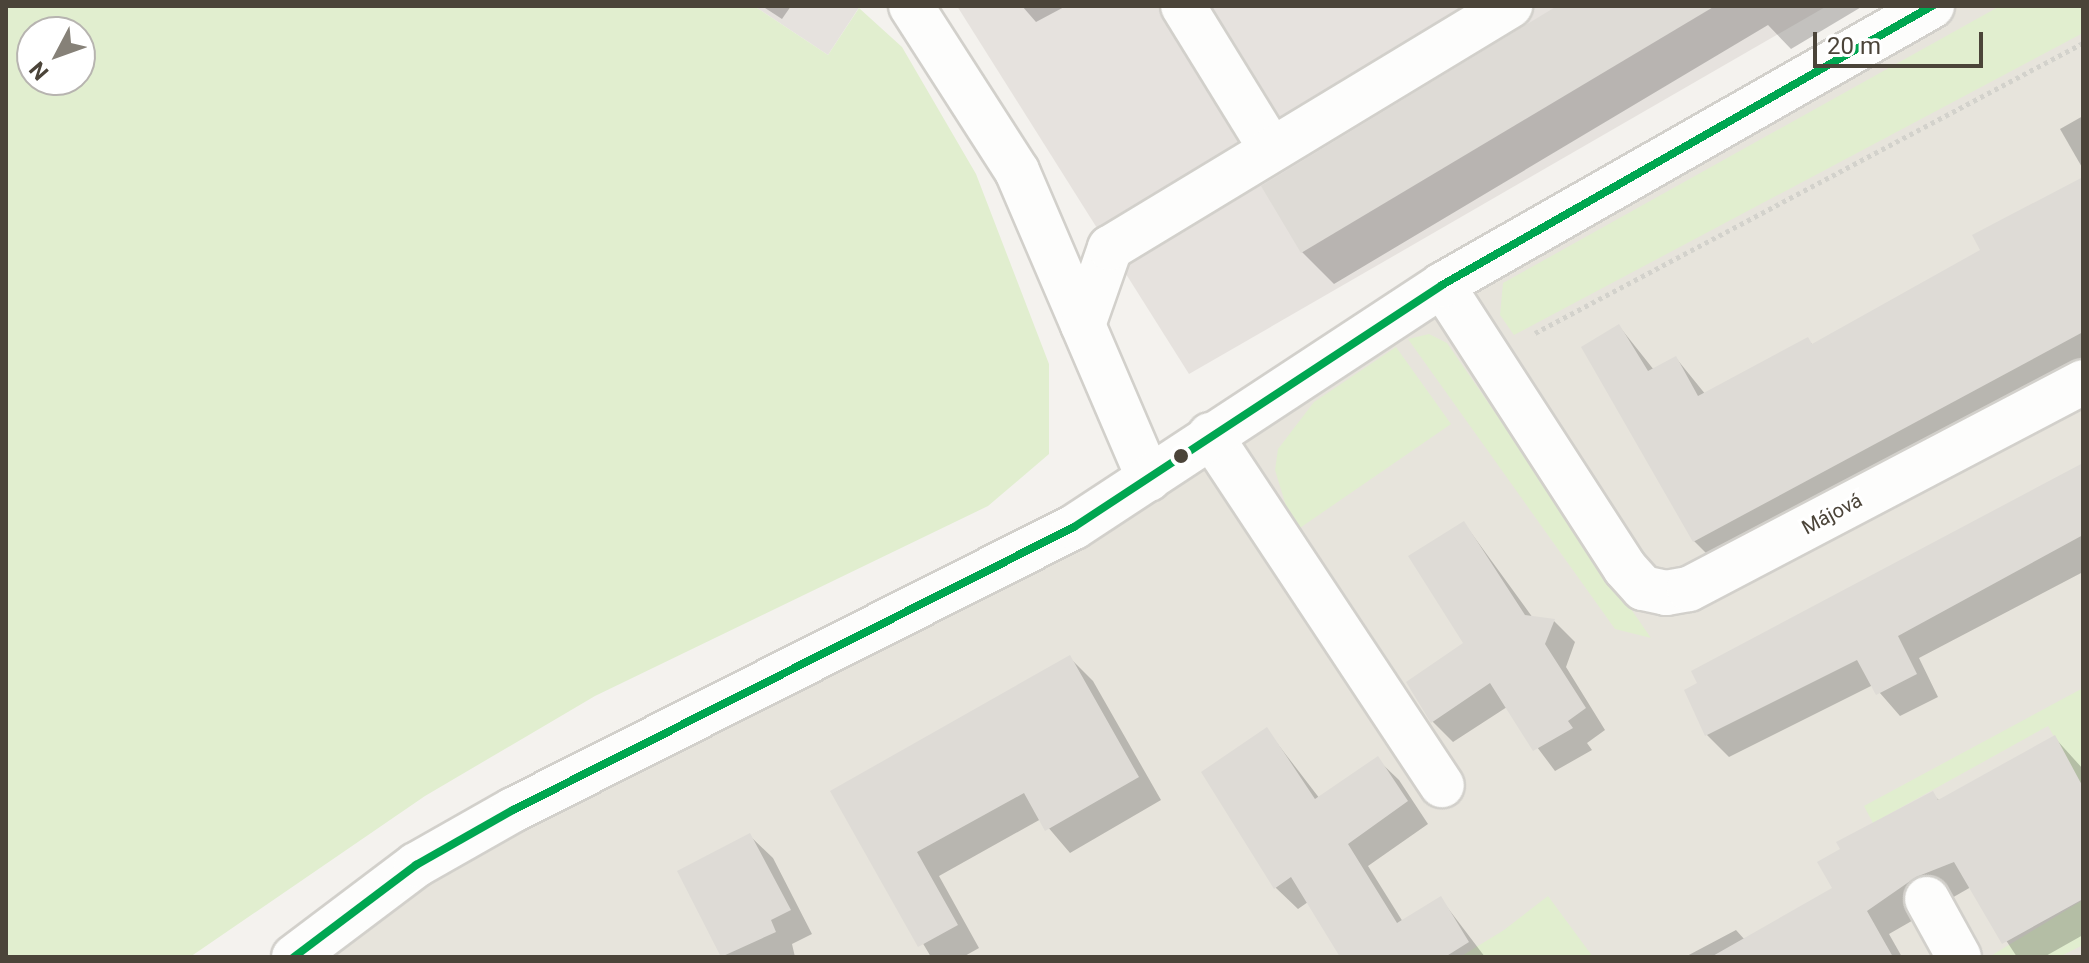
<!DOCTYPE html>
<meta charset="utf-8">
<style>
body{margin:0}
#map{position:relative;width:2089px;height:963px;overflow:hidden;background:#f4f2ee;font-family:Roboto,sans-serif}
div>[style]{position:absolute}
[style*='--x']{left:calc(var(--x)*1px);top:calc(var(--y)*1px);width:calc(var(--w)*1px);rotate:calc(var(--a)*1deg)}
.residential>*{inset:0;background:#e7e4dc}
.industrial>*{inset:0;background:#e6e2de}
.green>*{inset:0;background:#e1eecf}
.shadow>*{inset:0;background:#0003}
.building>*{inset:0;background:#dedbd6}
.path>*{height:5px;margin-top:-2.5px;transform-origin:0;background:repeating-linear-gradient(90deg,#d3d2cc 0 4px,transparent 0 8px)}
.roads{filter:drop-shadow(2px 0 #d2d0cb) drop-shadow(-2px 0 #d2d0cb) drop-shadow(0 2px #d2d0cb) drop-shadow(0 -2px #d2d0cb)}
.minor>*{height:44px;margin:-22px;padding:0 22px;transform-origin:22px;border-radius:22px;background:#fdfdfc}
.bus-1>*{height:8px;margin:-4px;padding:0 4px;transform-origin:4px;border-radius:4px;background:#00a651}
.dots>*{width:22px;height:22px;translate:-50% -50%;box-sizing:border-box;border:4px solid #fff;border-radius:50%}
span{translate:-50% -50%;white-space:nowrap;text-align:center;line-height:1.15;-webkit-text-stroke:6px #fff;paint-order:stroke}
.street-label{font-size:20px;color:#4b4439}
.frame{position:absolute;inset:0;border:8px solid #4b4439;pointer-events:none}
.north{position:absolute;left:16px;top:16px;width:80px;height:80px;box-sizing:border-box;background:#fff;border:2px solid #b7b4b0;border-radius:50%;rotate:229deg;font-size:22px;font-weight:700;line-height:32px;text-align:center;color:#4b4439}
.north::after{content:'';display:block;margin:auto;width:28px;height:36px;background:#868178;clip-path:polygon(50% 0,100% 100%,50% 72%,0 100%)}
.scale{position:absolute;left:1813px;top:32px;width:170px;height:36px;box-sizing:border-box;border:4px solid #4b4439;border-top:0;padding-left:10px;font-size:24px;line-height:28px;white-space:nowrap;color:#4b4439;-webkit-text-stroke:6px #fff;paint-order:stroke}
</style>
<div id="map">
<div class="residential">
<div style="clip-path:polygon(1932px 6px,2083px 6px,2083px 957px,294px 957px)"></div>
</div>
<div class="industrial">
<div style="clip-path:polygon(754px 6px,860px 6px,828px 55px)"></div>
<div style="clip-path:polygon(957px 6px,1827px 6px,1189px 374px)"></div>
</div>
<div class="green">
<div style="clip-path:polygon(evenodd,6px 6px,754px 6px,828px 55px,859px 8px,902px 47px,976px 174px,1049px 364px,1049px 454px,988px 506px,595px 696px,425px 796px,190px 957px,6px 957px,6px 6px,80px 32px,80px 80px,32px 80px,32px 32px,80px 32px)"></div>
<div style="clip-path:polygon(2000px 6px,2083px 6px,2083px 33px,1514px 335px,1500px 315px,1503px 283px)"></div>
<div style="clip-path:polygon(1429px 334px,1447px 343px,1651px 638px,1615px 629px,1408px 339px)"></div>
<div style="clip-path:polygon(1396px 347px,1451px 424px,1294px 532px,1275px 470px,1278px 449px,1314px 402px)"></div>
<div style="clip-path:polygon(2083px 688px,2083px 787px,2048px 726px,1873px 823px,1864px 806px)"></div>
<div style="clip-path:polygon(1548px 896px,1593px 957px,1460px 957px,1504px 930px)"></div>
<div style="clip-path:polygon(2083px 900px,2083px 945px,2059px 957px,1989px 957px)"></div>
</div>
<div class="shadow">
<div style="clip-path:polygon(762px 6px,791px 6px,782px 19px)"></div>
<div style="clip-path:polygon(1022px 6px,1066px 6px,1036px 22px)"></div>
<div style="clip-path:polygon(1571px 6px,1863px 6px,1791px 49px,1768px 25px,1334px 284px,1302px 252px)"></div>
<div style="clip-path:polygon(2083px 116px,2083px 169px,2060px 129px)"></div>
<div style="clip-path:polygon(2083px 179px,2083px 366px,1716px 563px,1694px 541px,1619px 326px,1654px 370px,1676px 358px,1706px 395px,1807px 339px,1814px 346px,1982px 250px)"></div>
<div style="clip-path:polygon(2083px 465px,2083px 572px,1919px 658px,1938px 697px,1900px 716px,1873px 685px,1729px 757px,1707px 735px,1687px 691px)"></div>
<div style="clip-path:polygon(1464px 523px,1533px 618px,1554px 621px,1575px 642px,1566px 667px,1605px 730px,1587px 743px,1592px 750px,1555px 771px,1507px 707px,1453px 742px,1432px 721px,1466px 643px)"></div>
<div style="clip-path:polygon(1070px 658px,1093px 681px,1161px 800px,1070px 853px,1041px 819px,939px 876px,979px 948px,963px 957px,931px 957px,833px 792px)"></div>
<div style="clip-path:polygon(1267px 730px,1320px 799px,1377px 759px,1399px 780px,1428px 824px,1368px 866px,1403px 922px,1441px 899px,1485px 957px,1342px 957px,1308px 902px,1298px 909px,1276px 888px,1203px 773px)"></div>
<div style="clip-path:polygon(2055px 738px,2083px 769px,2083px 935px,2044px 957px,2017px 957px,1971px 887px,1889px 934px,1902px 957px,1685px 957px,1736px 930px,1745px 940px,1835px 888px,1932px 794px,1940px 801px)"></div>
<div style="clip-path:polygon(749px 835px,773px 858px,812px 934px,792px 944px,795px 957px,723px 957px,680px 872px)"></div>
</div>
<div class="building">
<div style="clip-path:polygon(1557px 6px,1715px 6px,1301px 253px,1261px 186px)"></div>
<div style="clip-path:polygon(2083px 177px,2083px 332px,1693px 542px,1581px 347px,1619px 324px,1648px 371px,1676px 356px,1698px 396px,1808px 337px,1812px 344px,1980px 250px,1972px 235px)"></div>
<div style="clip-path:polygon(2083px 463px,2083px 535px,1898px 636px,1917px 674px,1876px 695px,1857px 660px,1705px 736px,1684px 690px,1697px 683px,1691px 671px)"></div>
<div style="clip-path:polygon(1464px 521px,1525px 615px,1555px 619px,1545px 644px,1586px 708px,1568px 721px,1573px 728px,1533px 751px,1490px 683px,1431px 723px,1406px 682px,1463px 643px,1408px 556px)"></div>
<div style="clip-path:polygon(1070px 655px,1139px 777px,1045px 831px,1024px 793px,917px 852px,958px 925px,918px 947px,830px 791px)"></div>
<div style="clip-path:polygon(1267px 727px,1315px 799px,1378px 756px,1408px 801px,1348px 844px,1397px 923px,1441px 896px,1469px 942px,1445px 957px,1340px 957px,1291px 877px,1274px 889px,1201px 772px)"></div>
<div style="clip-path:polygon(2055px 735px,2083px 787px,2083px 899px,2002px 944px,1954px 862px,1916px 877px,1867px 911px,1893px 957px,1711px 957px,1832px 888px,1817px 862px,1840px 849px,1836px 842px,1933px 791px,1938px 800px)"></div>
<div style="clip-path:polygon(750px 833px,791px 910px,771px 920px,776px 932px,721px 957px,677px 871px)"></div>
</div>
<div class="path">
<div style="--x:1535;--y:333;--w:620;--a:-27.89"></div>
</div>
<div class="roads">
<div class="minor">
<div style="--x:911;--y:6;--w:196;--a:57.3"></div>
<div style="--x:1017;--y:171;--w:335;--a:66.8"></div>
<div style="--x:1183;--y:6;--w:168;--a:58.4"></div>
<div style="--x:1442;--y:285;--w:337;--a:57.1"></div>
<div style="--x:1625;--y:568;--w:27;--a:48"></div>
<div style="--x:1643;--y:588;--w:24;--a:12"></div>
<div style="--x:1666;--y:593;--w:23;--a:-10"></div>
<div style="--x:1689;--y:589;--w:445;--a:-27.7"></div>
<div style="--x:1083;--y:325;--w:82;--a:-70.7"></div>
<div style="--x:1110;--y:248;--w:468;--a:-31.2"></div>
<div style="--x:1210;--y:435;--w:420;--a:56.5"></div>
<div style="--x:1927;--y:899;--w:66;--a:61.1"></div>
<div style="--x:294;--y:957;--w:153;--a:-37"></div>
<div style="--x:416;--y:865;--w:112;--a:-29.6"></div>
<div style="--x:513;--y:810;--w:628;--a:-26.77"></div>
<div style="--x:1074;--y:527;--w:440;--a:-33.3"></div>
<div style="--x:1442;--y:285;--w:564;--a:-29.66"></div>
</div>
</div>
<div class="bus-1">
<div style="--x:294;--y:957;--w:153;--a:-37"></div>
<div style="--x:416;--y:865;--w:112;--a:-29.6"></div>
<div style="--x:513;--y:810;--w:628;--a:-26.77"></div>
<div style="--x:1074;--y:527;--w:440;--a:-33.3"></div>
<div style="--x:1442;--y:285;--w:564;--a:-29.66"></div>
</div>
<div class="dots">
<div style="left:1181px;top:456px;background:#4b4439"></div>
</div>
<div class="street-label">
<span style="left:1832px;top:514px;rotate:-28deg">Májová</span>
</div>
<div class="frame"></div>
<div class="north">N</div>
<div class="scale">20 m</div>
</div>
